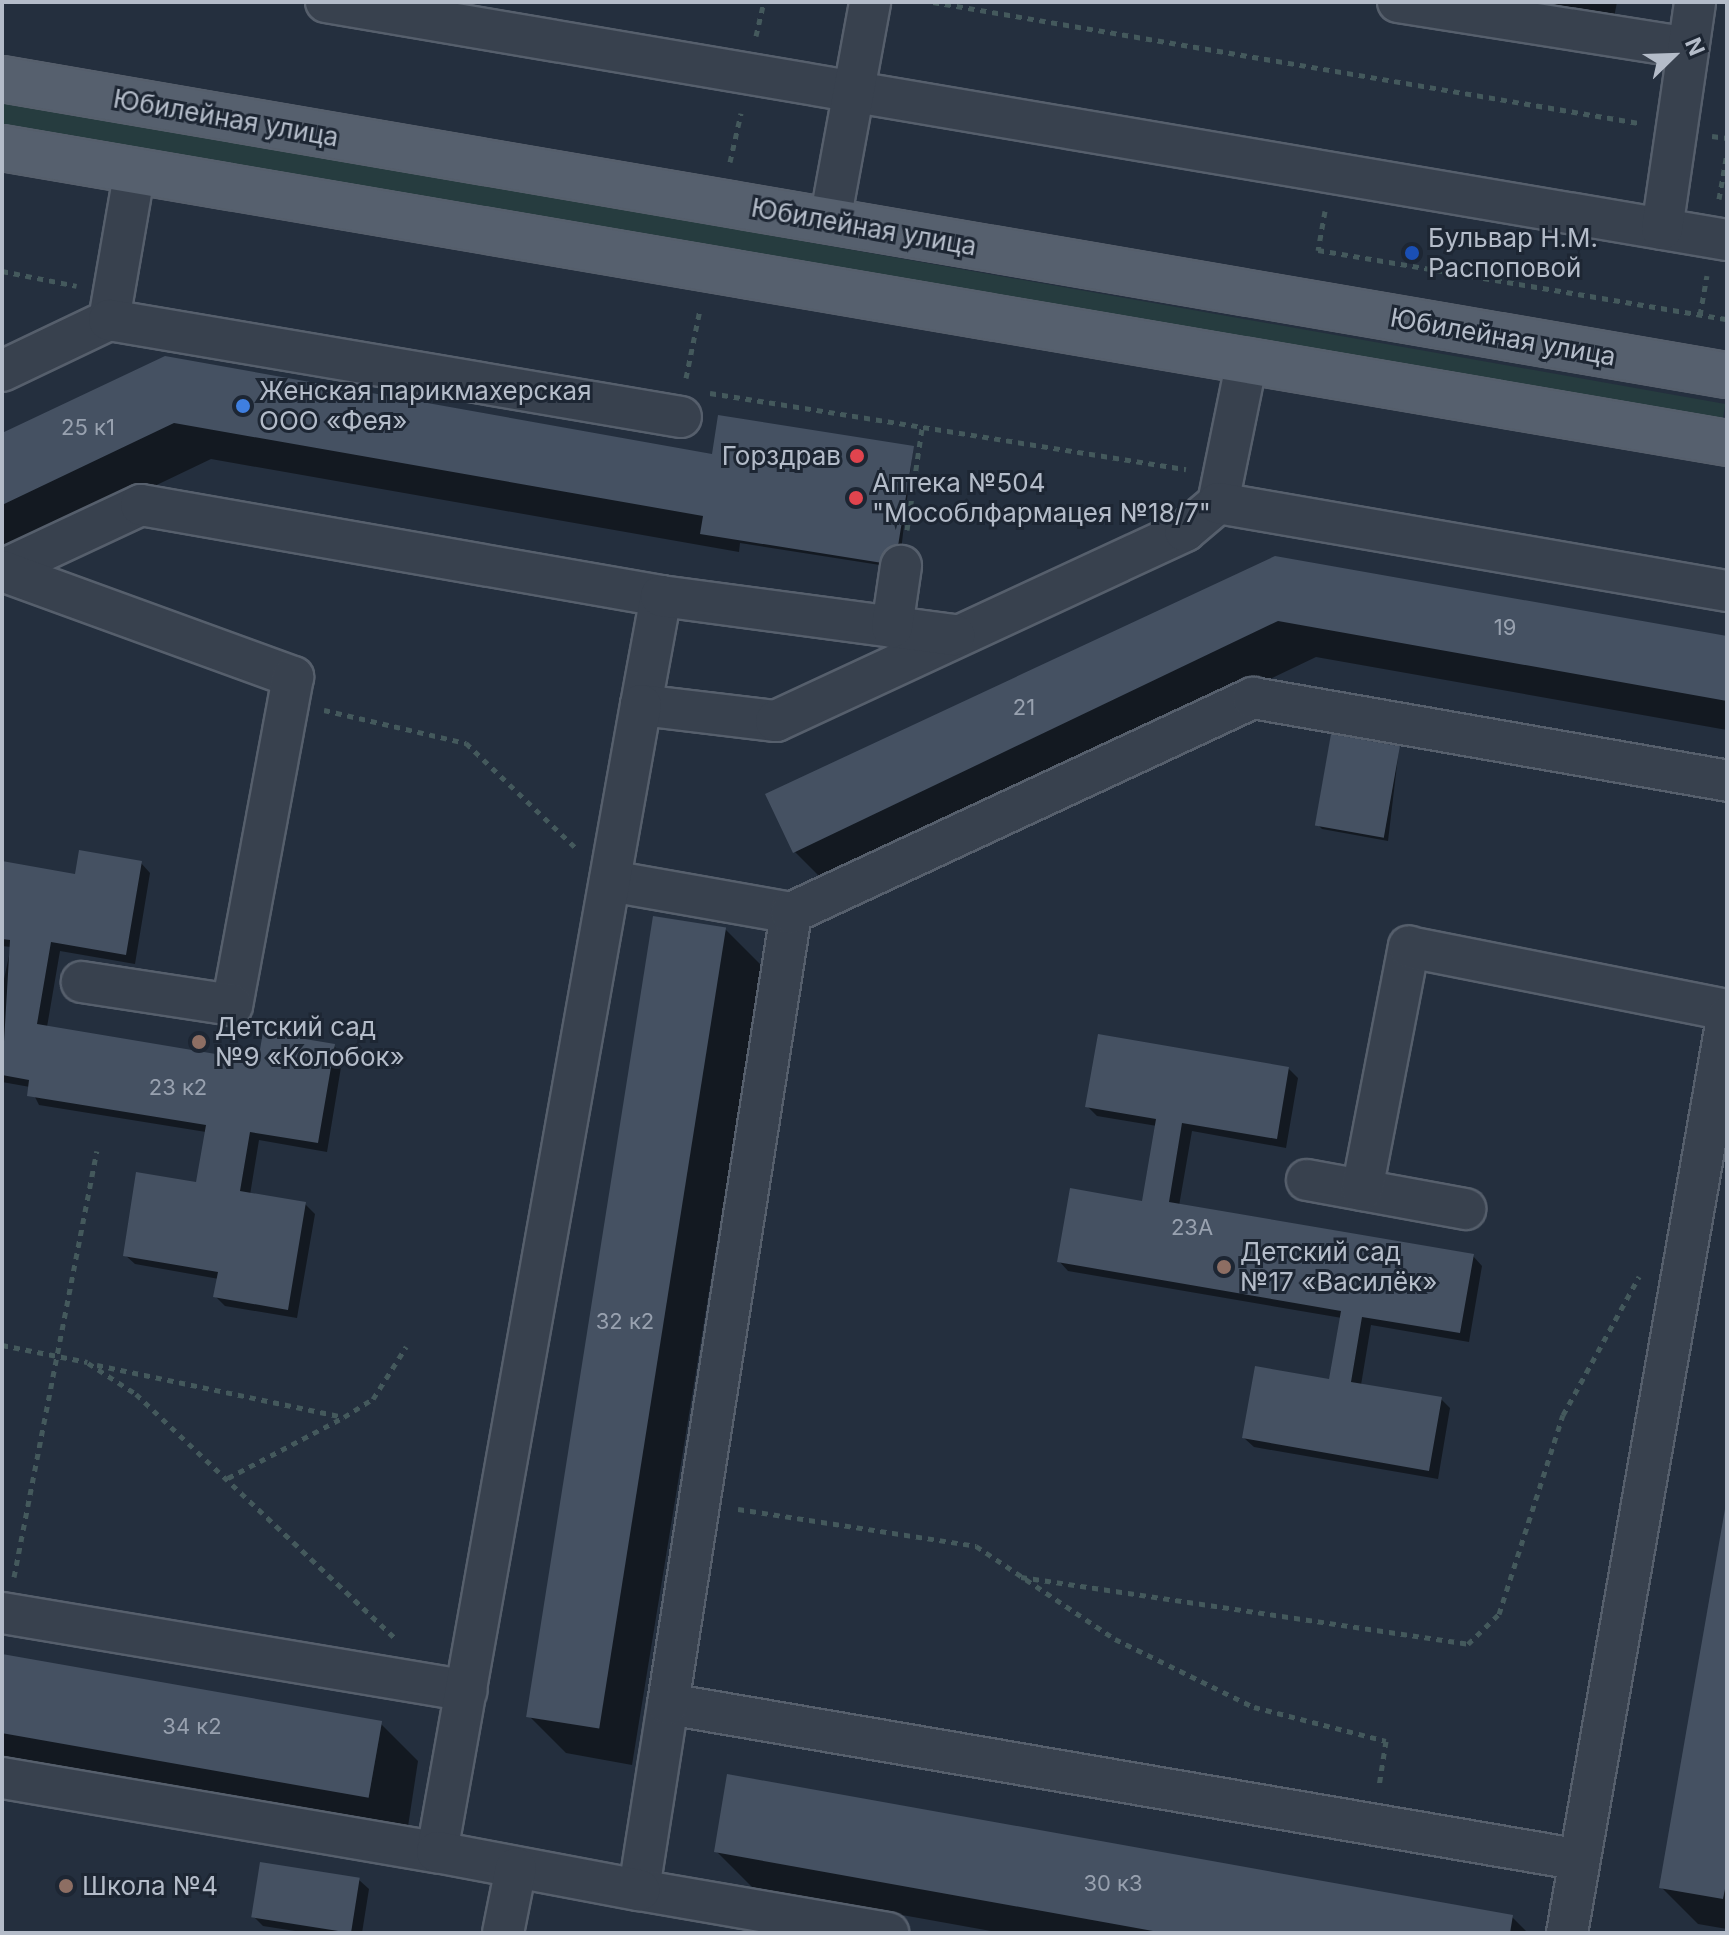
<!DOCTYPE html>
<meta charset="utf-8">
<style>
body{margin:0}
#map{position:relative;width:1729px;height:1935px;overflow:hidden;background:#242f3e;font-family:Inter,sans-serif}
div>[style]{position:absolute}
[style*='--x']{left:calc(var(--x)*1px);top:calc(var(--y)*1px);width:calc(var(--w)*1px);rotate:calc(var(--a)*1deg)}
.green>*{inset:0;background:#263c3f;transform-origin:0 0}
.shadow>*{inset:0;background:#0007}
.building>*{inset:0;background:#455162;transform-origin:0 0}
.path>*{height:5px;margin-top:-2.5px;transform-origin:0;background:repeating-linear-gradient(90deg,#44595c 0 6px,transparent 0 12px)}
.roads{filter:drop-shadow(2px 0 #565f6c) drop-shadow(-2px 0 #565f6c) drop-shadow(0 2px #565f6c) drop-shadow(0 -2px #565f6c)}
.minor>*{height:40px;margin:-20px;padding:0 20px;transform-origin:20px;border-radius:20px;background:#38414e}
.major>*{height:44px;margin:-22px;padding:0 22px;transform-origin:22px;border-radius:22px;background:#56606e}
.dots>*{width:22px;height:22px;translate:-50% -50%;box-sizing:border-box;border:4px solid #1d2633;border-radius:50%}
span{translate:-50% -50%;white-space:nowrap;text-align:center;line-height:1.15;-webkit-text-stroke:6px #1d2633;paint-order:stroke}
.number-label{font-size:22px;color:#98a1af}
.number-label span{-webkit-text-stroke-width:0}
.street-label{font-size:26px;color:#b4bcc9}
.poi-label{font-size:26px;color:#b4bcc9}
.left{translate:0 -50%;text-align:left}
.right{translate:-100% -50%;text-align:right}
.frame{position:absolute;inset:0;border:4px solid #b4bcc9;pointer-events:none}
.north{position:absolute;left:1633px;top:16px;width:80px;height:80px;-webkit-text-stroke:6px #1d2633;paint-order:stroke;rotate:67deg;font-size:22px;font-weight:700;line-height:32px;text-align:center;color:#b4bcc9}
.north::after{content:'';display:block;margin:auto;width:28px;height:36px;background:#b4bcc9;clip-path:polygon(50% 0,100% 100%,50% 72%,0 100%)}
</style>
<div id="map">
<div class="green">
<div style="left:2px;top:100px;width:1750px;height:26px;rotate:10deg"></div>
</div>
<div class="shadow">
<div style="clip-path:polygon(1456px 2px,1617px 2px,1612px 28px)"></div>
<div style="clip-path:polygon(165px 358px,714px 456px,913px 448px,899px 568px,740px 543px,739px 552px,211px 459px,2px 559px,2px 435px)"></div>
<div style="clip-path:polygon(1275px 558px,1727px 638px,1727px 730px,1316px 657px,832px 889px,795px 852px)"></div>
<div style="clip-path:polygon(1399px 748px,1388px 841px,1322px 829px,1318px 825px)"></div>
<div style="clip-path:polygon(2px 863px,77px 876px,141px 863px,150px 873px,135px 964px,60px 951px,47px 1027px,260px 1063px,334px 1046px,343px 1055px,327px 1152px,259px 1140px,250px 1195px,305px 1204px,315px 1214px,297px 1318px,225px 1306px,216px 1297px,219px 1279px,135px 1264px,125px 1255px,198px 1184px,206px 1132px,39px 1105px,30px 1087px,2px 1082px,2px 988px,11px 947px,2px 946px)"></div>
<div style="clip-path:polygon(725px 929px,762px 966px,632px 1765px,566px 1753px,529px 1716px)"></div>
<div style="clip-path:polygon(1288px 1068px,1298px 1078px,1286px 1148px,1192px 1131px,1179px 1206px,1473px 1256px,1482px 1266px,1469px 1342px,1371px 1325px,1361px 1385px,1441px 1399px,1450px 1408px,1438px 1479px,1254px 1447px,1244px 1438px,1330px 1381px,1342px 1318px,1068px 1271px,1059px 1261px,1144px 1203px,1157px 1126px,1097px 1116px,1087px 1106px)"></div>
<div style="clip-path:polygon(1727px 1512px,1727px 1929px,1698px 1924px,1661px 1887px)"></div>
<div style="clip-path:polygon(2px 1656px,381px 1724px,418px 1761px,407px 1833px,2px 1761px)"></div>
<div style="clip-path:polygon(716px 1851px,1512px 1917px,1528px 1933px,1002px 1933px,753px 1888px)"></div>
<div style="clip-path:polygon(359px 1880px,369px 1889px,362px 1933px,308px 1933px,263px 1926px,254px 1917px)"></div>
</div>
<div class="building">
<div style="clip-path:polygon(165px 356px,712px 454px,718px 415px,914px 446px,895px 565px,700px 534px,703px 516px,174px 423px,2px 505px,2px 433px)"></div>
<div style="clip-path:polygon(1275px 556px,1727px 636px,1727px 701px,1278px 621px,793px 853px,765px 794px)"></div>
<div style="left:1331px;top:734px;width:70px;height:93px;rotate:10deg"></div>
<div style="clip-path:polygon(79px 850px,142px 861px,126px 955px,51px 942px,37px 1024px,258px 1061px,263px 1032px,335px 1044px,318px 1143px,250px 1132px,240px 1191px,306px 1202px,288px 1310px,213px 1297px,218px 1272px,123px 1256px,136px 1172px,196px 1182px,206px 1125px,27px 1096px,29px 1080px,2px 1075px,10px 940px,2px 939px,2px 861px,75px 874px)"></div>
<div style="left:653px;top:916px;width:74px;height:811px;rotate:9deg"></div>
<div style="clip-path:polygon(1098px 1034px,1289px 1067px,1277px 1139px,1182px 1123px,1169px 1202px,1474px 1254px,1460px 1333px,1362px 1317px,1351px 1382px,1442px 1397px,1429px 1471px,1242px 1438px,1255px 1366px,1329px 1379px,1341px 1311px,1057px 1262px,1070px 1188px,1142px 1201px,1156px 1119px,1085px 1107px)"></div>
<div style="clip-path:polygon(1725px 1509px,1727px 1879px,1723px 1899px,1659px 1888px)"></div>
<div style="left:2px;top:1654px;width:386px;height:78px;rotate:10deg"></div>
<div style="clip-path:polygon(727px 1774px,1513px 1915px,1510px 1933px,1164px 1933px,714px 1852px)"></div>
<div style="left:260px;top:1862px;width:101px;height:56px;rotate:9deg"></div>
</div>
<div class="path">
<div style="--x:933;--y:2;--w:716;--a:9.73"></div>
<div style="--x:756;--y:36;--w:35;--a:-77"></div>
<div style="--x:1712;--y:136;--w:15;--a:8"></div>
<div style="--x:730;--y:162;--w:50;--a:-77.3"></div>
<div style="--x:1719;--y:199;--w:47;--a:-80.1"></div>
<div style="--x:1325;--y:211;--w:40;--a:100"></div>
<div style="--x:1318;--y:250;--w:415;--a:9.6"></div>
<div style="--x:2;--y:271;--w:76;--a:11.3"></div>
<div style="--x:1700;--y:315;--w:40;--a:-80"></div>
<div style="--x:686;--y:378;--w:70;--a:-78.5"></div>
<div style="--x:710;--y:393;--w:482;--a:9.1"></div>
<div style="--x:907;--y:530;--w:103;--a:-81.6"></div>
<div style="--x:324;--y:710;--w:146;--a:13.1"></div>
<div style="--x:466;--y:743;--w:152;--a:43.7"></div>
<div style="--x:2;--y:1345;--w:87;--a:11.3"></div>
<div style="--x:88;--y:1363;--w:57;--a:32.9"></div>
<div style="--x:136;--y:1394;--w:357;--a:43.3"></div>
<div style="--x:97;--y:1365;--w:252;--a:11.9"></div>
<div style="--x:344;--y:1417;--w:34;--a:-32"></div>
<div style="--x:373;--y:1399;--w:62;--a:-57.6"></div>
<div style="--x:228;--y:1478;--w:131;--a:-27.7"></div>
<div style="--x:738;--y:1509;--w:241;--a:8.8"></div>
<div style="--x:976;--y:1546;--w:167;--a:33.8"></div>
<div style="--x:1115;--y:1639;--w:155;--a:26.1"></div>
<div style="--x:1254;--y:1707;--w:136;--a:14.4"></div>
<div style="--x:1386;--y:1741;--w:46;--a:98.8"></div>
<div style="--x:14;--y:1577;--w:434;--a:-79"></div>
<div style="--x:1021;--y:1577;--w:452;--a:8.5"></div>
<div style="--x:1468;--y:1644;--w:43;--a:-44.1"></div>
<div style="--x:1499;--y:1614;--w:209;--a:-72.2"></div>
<div style="--x:1563;--y:1415;--w:158;--a:-61.2"></div>
</div>
<div class="roads">
<div class="minor">
<div style="--x:326;--y:2;--w:1421;--a:9.64"></div>
<div style="--x:1398;--y:2;--w:293;--a:9"></div>
<div style="--x:830;--y:221;--w:223;--a:-79.6"></div>
<div style="--x:1662;--y:229;--w:229;--a:-81.7"></div>
<div style="--x:109;--y:320;--w:152;--a:-80.2"></div>
<div style="--x:2;--y:371;--w:119;--a:-25.5"></div>
<div style="--x:109;--y:320;--w:580;--a:9.62"></div>
<div style="--x:1218;--y:503;--w:146;--a:-78.5"></div>
<div style="--x:2;--y:570;--w:153;--a:-25.1"></div>
<div style="--x:141;--y:505;--w:528;--a:9.93"></div>
<div style="--x:661;--y:596;--w:111;--a:100.4"></div>
<div style="--x:641;--y:705;--w:136;--a:6.8"></div>
<div style="--x:776;--y:721;--w:451;--a:-24.9"></div>
<div style="--x:1185;--y:531;--w:43;--a:-40.3"></div>
<div style="--x:1218;--y:503;--w:517;--a:9.81"></div>
<div style="--x:2;--y:571;--w:310;--a:20"></div>
<div style="--x:293;--y:677;--w:334;--a:100.5"></div>
<div style="--x:232;--y:1005;--w:152;--a:-171.3"></div>
<div style="--x:661;--y:596;--w:296;--a:7.6"></div>
<div style="--x:892;--y:627;--w:62;--a:-81.6"></div>
<div style="--x:610;--y:881;--w:184;--a:10"></div>
<div style="--x:1307;--y:1180;--w:161;--a:10.4"></div>
<div style="--x:1362;--y:1190;--w:248;--a:-79.1"></div>
<div style="--x:1409;--y:947;--w:324;--a:11.2"></div>
<div style="--x:2;--y:1613;--w:471;--a:9.5"></div>
<div style="--x:668;--y:1704;--w:188;--a:98.9"></div>
<div style="--x:639;--y:1890;--w:253;--a:9.8"></div>
<div style="--x:2;--y:1778;--w:441;--a:9.7"></div>
<div style="--x:437;--y:1852;--w:1165;--a:-79.92"></div>
<div style="--x:437;--y:1852;--w:206;--a:10.7"></div>
<div style="--x:1575;--y:1859;--w:920;--a:-170.3"></div>
<div style="--x:668;--y:1704;--w:801;--a:-81.16"></div>
<div style="--x:791;--y:913;--w:510;--a:-24.96"></div>
<div style="--x:1253;--y:698;--w:481;--a:9.9"></div>
<div style="--x:503;--y:1933;--w:66;--a:-78.7"></div>
<div style="--x:1567;--y:1933;--w:929;--a:-80.08"></div>
</div>
<div class="major">
<div style="--x:2;--y:79;--w:1750;--a:9.74"></div>
<div style="--x:2;--y:148;--w:1750;--a:9.7"></div>
</div>
</div>
<div class="dots">
<div style="left:1412px;top:253px;background:#1a4fb4"></div>
<div style="left:243px;top:406px;background:#3f7fe0"></div>
<div style="left:857px;top:456px;background:#e0444e"></div>
<div style="left:856px;top:498px;background:#e0444e"></div>
<div style="left:199px;top:1042px;background:#8d6e63"></div>
<div style="left:1224px;top:1267px;background:#8d6e63"></div>
<div style="left:66px;top:1886px;background:#8d6e63"></div>
</div>
<div class="number-label">
<span style="left:88px;top:428px">25 к1</span>
<span style="left:1505px;top:628px">19</span>
<span style="left:1024px;top:708px">21</span>
<span style="left:178px;top:1088px">23 к2</span>
<span style="left:1192px;top:1228px">23А</span>
<span style="left:625px;top:1322px">32 к2</span>
<span style="left:192px;top:1727px">34 к2</span>
<span style="left:1113px;top:1884px">30 к3</span>
</div>
<div class="street-label">
<span style="left:226px;top:118px;rotate:10deg">Юбилейная улица</span>
<span style="left:864px;top:227px;rotate:10deg">Юбилейная улица</span>
<span style="left:1503px;top:337px;rotate:10deg">Юбилейная улица</span>
</div>
<div class="poi-label">
<span class="left" style="left:1428px;top:253px">Бульвар Н.М.<br>Распоповой</span>
<span class="left" style="left:259px;top:406px">Женская парикмахерская<br>ООО «Фея»</span>
<span class="right" style="left:841px;top:456px">Горздрав</span>
<span class="left" style="left:872px;top:498px">Аптека №504<br>"Мособлфармацея №18/7"</span>
<span class="left" style="left:215px;top:1042px">Детский сад<br>№9 «Колобок»</span>
<span class="left" style="left:1240px;top:1267px">Детский сад<br>№17 «Василёк»</span>
<span class="left" style="left:82px;top:1886px">Школа №4</span>
</div>
<div class="frame"></div>
<div class="north">N</div>
</div>
